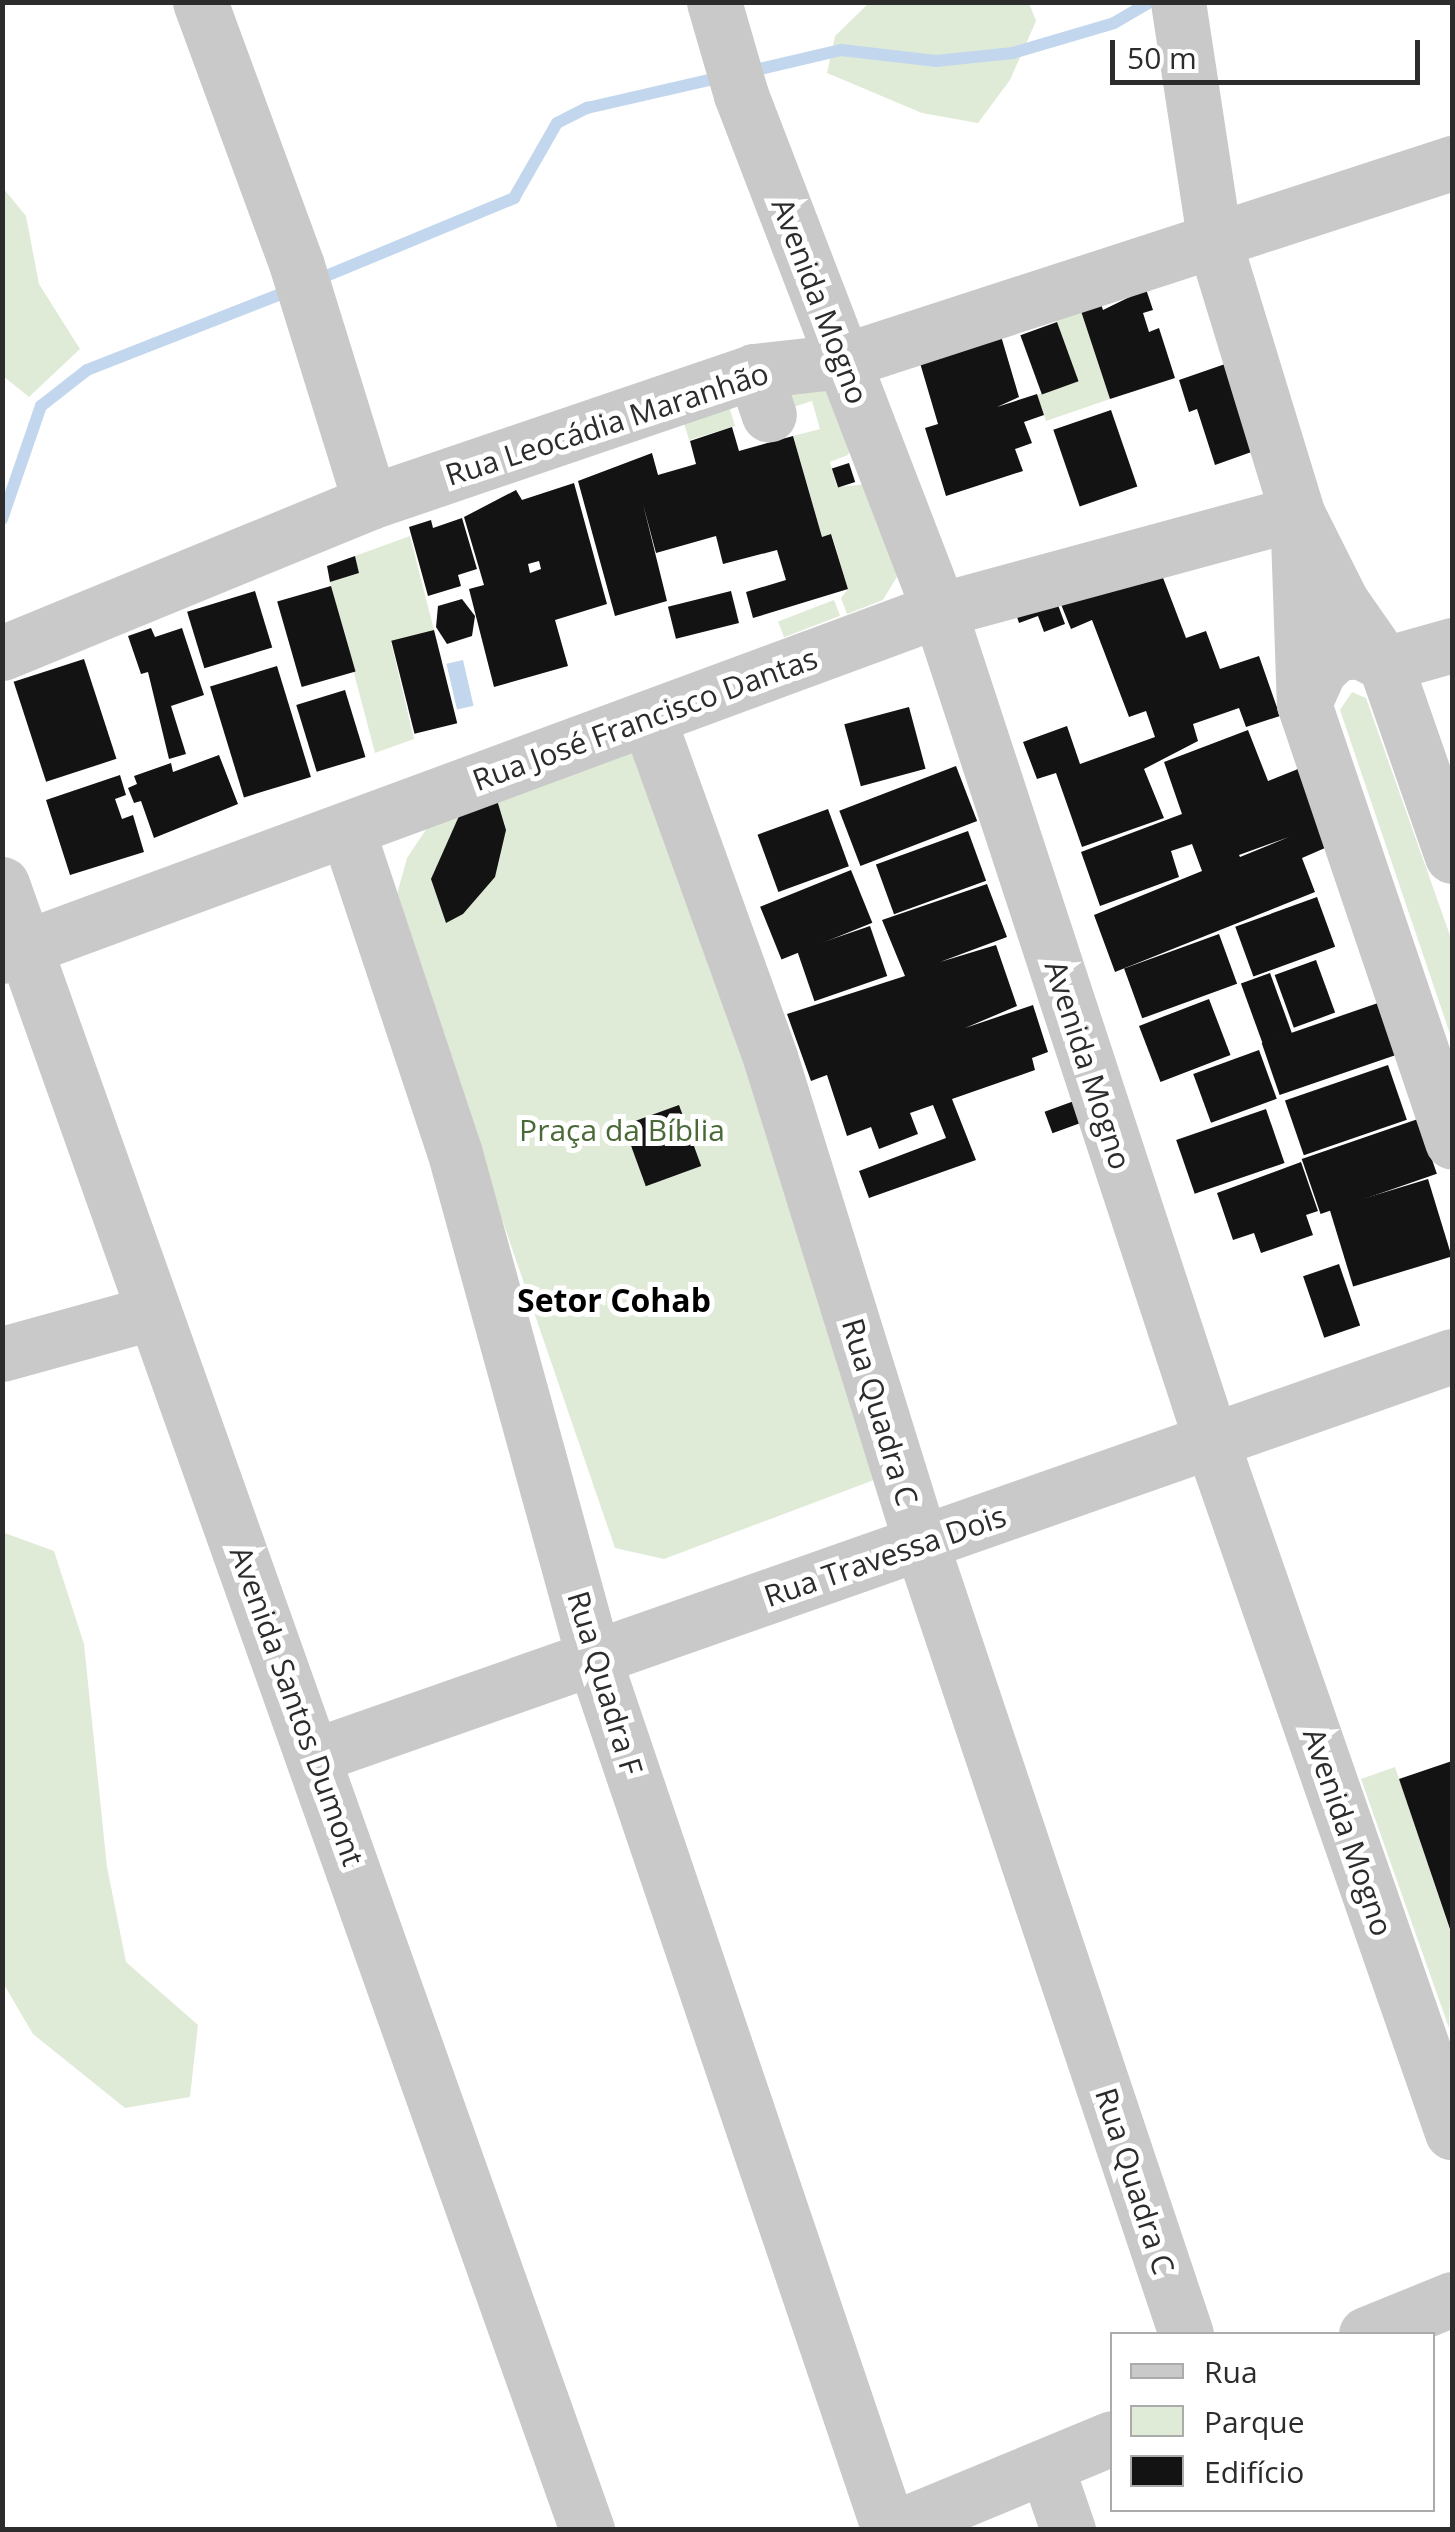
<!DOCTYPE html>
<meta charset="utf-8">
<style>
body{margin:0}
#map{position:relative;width:1455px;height:2532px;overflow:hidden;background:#fff;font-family:"Open Sans",sans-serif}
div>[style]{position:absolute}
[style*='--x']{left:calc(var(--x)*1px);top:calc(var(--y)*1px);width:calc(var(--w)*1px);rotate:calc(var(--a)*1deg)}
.green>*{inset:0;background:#e0ebd7;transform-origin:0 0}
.water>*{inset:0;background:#c2d7ed;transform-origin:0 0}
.stream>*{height:12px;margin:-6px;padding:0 6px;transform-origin:6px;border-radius:6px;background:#c2d7ed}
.building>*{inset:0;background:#131313;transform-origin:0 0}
.minor>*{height:55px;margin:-27.5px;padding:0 27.5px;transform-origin:27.5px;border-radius:27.5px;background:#c9c9c9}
span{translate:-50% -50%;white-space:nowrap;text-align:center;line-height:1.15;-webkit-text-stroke:10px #fff;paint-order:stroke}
.street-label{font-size:30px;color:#2c2c2c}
.park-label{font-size:30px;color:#496937}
.neighbourhood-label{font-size:32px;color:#000;font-weight:700}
.frame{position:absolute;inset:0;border:5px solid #2c2c2c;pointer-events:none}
.legend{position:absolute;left:1110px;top:2332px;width:325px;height:180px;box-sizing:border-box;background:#fff;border:2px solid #ababab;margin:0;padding:12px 18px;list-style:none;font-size:30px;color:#2c2c2c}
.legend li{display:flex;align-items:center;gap:20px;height:50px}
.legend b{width:50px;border:2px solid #ababab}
.scale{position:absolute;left:1110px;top:40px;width:310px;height:45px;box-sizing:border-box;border:5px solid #2c2c2c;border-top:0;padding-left:12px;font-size:30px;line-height:35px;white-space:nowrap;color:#2c2c2c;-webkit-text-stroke:8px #fff;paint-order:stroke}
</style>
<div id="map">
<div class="green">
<div style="clip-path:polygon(869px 3px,1029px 3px,1036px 21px,1010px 80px,978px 123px,922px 113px,827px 73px,835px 36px)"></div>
<div style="clip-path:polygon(3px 188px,26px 216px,39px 284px,80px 349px,29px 397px,3px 376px)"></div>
<div style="clip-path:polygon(1079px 305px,1110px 399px,1046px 421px,1037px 395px,1078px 381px,1054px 314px)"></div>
<div style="clip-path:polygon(821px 370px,852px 445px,848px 455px,830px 462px,837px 487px,868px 484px,898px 575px,883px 600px,847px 614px,841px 598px,848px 589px,832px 535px,822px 537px,793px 436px,820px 429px,812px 401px,778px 412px,772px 388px)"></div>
<div style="left:728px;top:403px;width:24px;height:48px;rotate:73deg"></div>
<div style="clip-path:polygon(410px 536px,434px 630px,391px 642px,414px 739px,375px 753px,330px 582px,359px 573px,355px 556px)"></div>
<div style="left:834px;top:600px;width:17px;height:60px;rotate:69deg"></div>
<div style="clip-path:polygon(1352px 692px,1366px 698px,1452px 941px,1452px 1040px,1340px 710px)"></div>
<div style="clip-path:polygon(614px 743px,641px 756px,759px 1088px,874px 1480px,664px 1559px,615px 1548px,394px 905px,407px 858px,439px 810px)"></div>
<div style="clip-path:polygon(2px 1532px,54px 1551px,84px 1644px,107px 1867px,126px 1962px,198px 2025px,190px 2097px,125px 2108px,33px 2034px,3px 1983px)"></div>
<div style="clip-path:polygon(1395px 1767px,1452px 1936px,1449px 2028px,1361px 1779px)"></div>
</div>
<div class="water">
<div style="left:463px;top:660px;width:47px;height:17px;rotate:77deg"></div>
</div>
<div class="stream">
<div style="--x:747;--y:72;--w:97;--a:-13.2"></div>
<div style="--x:841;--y:50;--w:96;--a:6.6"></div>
<div style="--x:936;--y:61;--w:77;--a:-5.9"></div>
<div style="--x:1013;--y:53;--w:105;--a:-16.5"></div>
<div style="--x:1114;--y:23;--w:42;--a:-30.3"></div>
<div style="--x:314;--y:281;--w:217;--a:-22.5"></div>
<div style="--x:514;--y:198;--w:86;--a:-60.2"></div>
<div style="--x:557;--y:123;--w:34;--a:-27"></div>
<div style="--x:587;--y:108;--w:139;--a:-12.9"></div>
<div style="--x:2;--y:519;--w:120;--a:-71"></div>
<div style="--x:41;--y:406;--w:58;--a:-38"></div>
<div style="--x:87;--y:370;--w:219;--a:-21.4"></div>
</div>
<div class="building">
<div style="clip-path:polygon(1146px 289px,1153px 310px,1143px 313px,1149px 332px,1159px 328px,1175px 378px,1110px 399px,1079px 305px,1099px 298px,1103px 310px)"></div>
<div style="left:1057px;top:322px;width:63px;height:39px;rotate:70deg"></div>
<div style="clip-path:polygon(1001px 336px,1019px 397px,997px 407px,1037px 394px,1044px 415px,1024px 422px,1032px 443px,1015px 449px,1023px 471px,946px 496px,925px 428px,938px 424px,920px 363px)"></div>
<div style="clip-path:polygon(1228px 363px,1257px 450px,1215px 465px,1197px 409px,1189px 412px,1179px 380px)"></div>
<div style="left:1111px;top:410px;width:81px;height:61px;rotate:71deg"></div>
<div style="clip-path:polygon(732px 427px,739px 451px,793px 436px,822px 537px,831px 534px,848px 589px,753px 618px,746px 592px,786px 580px,777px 550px,723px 564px,716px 536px,656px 553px,643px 504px,667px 601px,615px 616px,578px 481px,652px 453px,658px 475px,696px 464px,690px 441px)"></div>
<div style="left:849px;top:463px;width:20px;height:18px;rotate:72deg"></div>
<div style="clip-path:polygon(evenodd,574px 483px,607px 604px,555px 620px,568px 666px,494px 687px,469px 589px,484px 585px,464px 517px,516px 490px,522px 500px,574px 483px,539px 561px,541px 569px,530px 573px,528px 564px,539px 561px)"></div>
<div style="clip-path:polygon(462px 518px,477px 569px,458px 575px,461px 586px,428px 596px,409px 527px,431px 520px,433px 528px)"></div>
<div style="clip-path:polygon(355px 556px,359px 573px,330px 582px,327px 566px)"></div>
<div style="clip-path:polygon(1157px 562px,1186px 638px,1206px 631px,1220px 669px,1259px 656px,1280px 716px,1246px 727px,1239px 708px,1193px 724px,1198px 741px,1144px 769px,1164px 818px,1082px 847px,1056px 773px,1037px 779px,1023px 742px,1067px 726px,1080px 764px,1155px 737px,1146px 711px,1129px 717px,1092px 620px,1071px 629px,1058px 597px)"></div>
<div style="left:331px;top:586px;width:89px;height:56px;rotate:74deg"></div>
<div style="left:255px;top:591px;width:59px;height:71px;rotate:73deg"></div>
<div style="left:731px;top:591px;width:33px;height:65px;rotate:76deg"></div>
<div style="clip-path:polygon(1054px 594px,1065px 624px,1044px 632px,1038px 616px,1019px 623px,1014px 608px)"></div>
<div style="clip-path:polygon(462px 599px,475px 616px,472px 636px,447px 644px,436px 627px,438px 606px)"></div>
<div style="clip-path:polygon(151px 628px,155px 637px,182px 628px,204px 695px,171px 706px,186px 754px,169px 759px,148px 672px,141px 674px,128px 636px)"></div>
<div style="left:434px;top:630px;width:96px;height:44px;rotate:76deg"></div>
<div style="left:84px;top:659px;width:105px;height:74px;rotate:72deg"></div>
<div style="left:277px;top:666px;width:116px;height:70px;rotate:73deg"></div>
<div style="left:345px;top:690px;width:70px;height:51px;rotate:73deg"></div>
<div style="left:909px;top:707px;width:64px;height:67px;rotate:75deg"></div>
<div style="clip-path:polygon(evenodd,1248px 730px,1268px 781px,1298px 769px,1325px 848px,1302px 858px,1315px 892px,1115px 972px,1094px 915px,1202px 871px,1192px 844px,1171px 851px,1179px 877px,1100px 906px,1081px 852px,1182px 814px,1164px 762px,1248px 730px,1289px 837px,1240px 857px,1239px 855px,1289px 837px)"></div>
<div style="clip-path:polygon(219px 755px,238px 804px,154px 838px,141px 801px,134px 803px,128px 788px,137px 784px,134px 776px,171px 763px,173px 772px)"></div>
<div style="left:956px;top:766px;width:59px;height:125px;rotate:69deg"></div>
<div style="clip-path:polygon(120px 775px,126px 795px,115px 799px,122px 819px,133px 815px,144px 852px,70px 875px,46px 800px)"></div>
<div style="clip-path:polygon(497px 800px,506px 830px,495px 877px,463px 914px,446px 923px,431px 879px,459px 816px)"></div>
<div style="left:828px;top:809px;width:61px;height:75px;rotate:70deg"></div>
<div style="left:968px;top:831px;width:53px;height:98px;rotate:70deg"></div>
<div style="left:851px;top:870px;width:57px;height:98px;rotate:68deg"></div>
<div style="clip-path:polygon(987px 884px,1007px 937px,940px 962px,996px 945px,1017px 1006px,965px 1028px,1033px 1005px,1048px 1052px,1032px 1058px,1035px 1070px,952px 1099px,976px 1160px,869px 1198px,859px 1171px,946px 1138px,933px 1105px,910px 1113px,918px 1134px,879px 1149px,871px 1127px,847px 1136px,827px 1075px,811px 1081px,787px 1014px,905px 976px,882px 920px)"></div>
<div style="left:1317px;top:897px;width:53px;height:87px;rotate:70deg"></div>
<div style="left:870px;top:926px;width:53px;height:77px;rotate:71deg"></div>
<div style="left:1219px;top:934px;width:53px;height:101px;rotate:70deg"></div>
<div style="left:1316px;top:960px;width:56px;height:44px;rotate:70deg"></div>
<div style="left:1270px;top:973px;width:64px;height:31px;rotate:70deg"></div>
<div style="left:1209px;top:999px;width:60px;height:75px;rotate:69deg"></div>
<div style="left:1378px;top:1003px;width:55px;height:123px;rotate:71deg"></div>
<div style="left:1259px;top:1050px;width:52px;height:70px;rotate:70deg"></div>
<div style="left:1388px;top:1065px;width:58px;height:109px;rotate:71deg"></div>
<div style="left:1085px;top:1097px;width:23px;height:43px;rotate:70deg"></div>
<div style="left:679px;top:1105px;width:65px;height:59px;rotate:70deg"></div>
<div style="left:1266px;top:1109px;width:57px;height:95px;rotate:71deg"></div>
<div style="left:1418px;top:1119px;width:58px;height:123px;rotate:71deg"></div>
<div style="clip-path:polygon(1301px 1162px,1318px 1211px,1306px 1215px,1313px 1235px,1261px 1253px,1254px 1233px,1233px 1240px,1217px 1193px)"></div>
<div style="left:1428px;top:1179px;width:81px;height:103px;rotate:73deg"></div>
<div style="left:1339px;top:1264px;width:65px;height:38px;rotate:71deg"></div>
<div style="clip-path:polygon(1452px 1761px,1452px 1935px,1399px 1779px)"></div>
</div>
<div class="minor">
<div style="--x:200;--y:2;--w:281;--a:69.8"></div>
<div style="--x:297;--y:266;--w:247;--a:72.8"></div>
<div style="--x:714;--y:2;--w:97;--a:73.8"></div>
<div style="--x:741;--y:95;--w:552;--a:68.97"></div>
<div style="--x:939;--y:610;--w:877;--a:71.85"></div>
<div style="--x:1212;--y:1443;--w:730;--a:70.8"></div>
<div style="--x:1178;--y:2;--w:245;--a:81.3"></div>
<div style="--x:1215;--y:244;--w:281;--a:73"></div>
<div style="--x:1297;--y:513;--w:98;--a:63.4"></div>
<div style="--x:1341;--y:601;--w:77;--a:55.1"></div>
<div style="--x:1385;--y:664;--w:70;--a:-15.8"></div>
<div style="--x:754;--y:371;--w:46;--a:71.2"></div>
<div style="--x:1298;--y:536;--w:168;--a:88"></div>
<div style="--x:2;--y:653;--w:398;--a:-22.3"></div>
<div style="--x:370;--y:502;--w:406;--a:-18.8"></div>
<div style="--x:754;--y:371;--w:90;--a:-6.4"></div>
<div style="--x:843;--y:361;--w:640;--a:-18.01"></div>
<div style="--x:648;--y:718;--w:360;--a:70.2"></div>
<div style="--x:770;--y:1057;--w:509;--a:72.74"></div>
<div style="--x:921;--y:1543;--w:834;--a:71.48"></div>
<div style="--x:347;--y:829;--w:338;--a:71.6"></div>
<div style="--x:454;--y:1150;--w:528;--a:74.62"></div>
<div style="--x:594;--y:1659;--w:920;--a:71.29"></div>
<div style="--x:1452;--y:856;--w:203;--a:-109.2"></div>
<div style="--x:1385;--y:664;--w:28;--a:-153"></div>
<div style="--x:1360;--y:651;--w:23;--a:175"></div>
<div style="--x:1337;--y:653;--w:25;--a:137"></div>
<div style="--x:1319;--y:670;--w:37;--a:114"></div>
<div style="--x:1304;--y:704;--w:462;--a:71.3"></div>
<div style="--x:2;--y:884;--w:1747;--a:70.43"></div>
<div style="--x:2;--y:956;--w:999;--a:-20.27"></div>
<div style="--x:939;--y:610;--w:371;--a:-15.2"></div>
<div style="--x:2;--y:1354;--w:155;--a:-15.4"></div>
<div style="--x:316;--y:1755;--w:1204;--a:-19.35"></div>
<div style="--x:1366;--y:2334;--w:93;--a:-22.1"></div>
<div style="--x:1046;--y:2466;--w:68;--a:71"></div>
<div style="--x:890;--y:2530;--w:240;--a:-22.5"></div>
</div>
<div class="street-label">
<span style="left:820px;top:301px;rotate:69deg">Avenida Mogno</span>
<span style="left:607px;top:424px;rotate:-18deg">Rua Leocádia Maranhão</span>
<span style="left:645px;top:719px;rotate:-20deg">Rua José Francisco Dantas</span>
<span style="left:1088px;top:1065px;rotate:72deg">Avenida Mogno</span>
<span style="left:880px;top:1412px;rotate:73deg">Rua Quadra C</span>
<span style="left:885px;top:1556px;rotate:-19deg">Rua Travessa Dois</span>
<span style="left:605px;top:1683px;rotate:73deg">Rua Quadra F</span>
<span style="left:297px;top:1706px;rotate:70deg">Avenida Santos Dumont</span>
<span style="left:1348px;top:1832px;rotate:71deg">Avenida Mogno</span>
<span style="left:1135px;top:2181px;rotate:72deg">Rua Quadra C</span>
</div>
<div class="park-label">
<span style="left:622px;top:1130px">Praça da Bíblia</span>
</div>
<div class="neighbourhood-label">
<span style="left:614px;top:1300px">Setor Cohab</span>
</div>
<div class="frame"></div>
<ul class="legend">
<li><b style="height:12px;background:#c9c9c9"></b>Rua</li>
<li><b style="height:28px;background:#e0ebd7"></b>Parque</li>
<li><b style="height:28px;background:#131313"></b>Edifício</li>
</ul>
<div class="scale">50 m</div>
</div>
